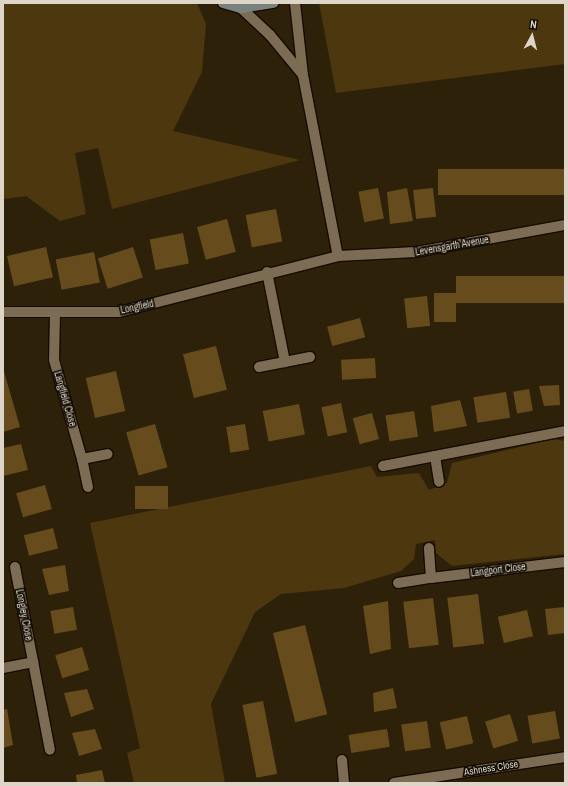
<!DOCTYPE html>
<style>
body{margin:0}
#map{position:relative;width:568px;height:786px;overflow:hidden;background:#2e210a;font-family:"Archivo Narrow",sans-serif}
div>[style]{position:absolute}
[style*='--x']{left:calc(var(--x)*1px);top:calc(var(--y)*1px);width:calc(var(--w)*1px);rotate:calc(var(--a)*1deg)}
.green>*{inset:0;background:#4d370e}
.building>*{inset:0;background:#664c1d;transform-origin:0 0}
.roads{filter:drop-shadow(1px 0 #160a00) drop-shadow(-1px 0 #160a00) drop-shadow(0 1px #160a00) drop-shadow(0 -1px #160a00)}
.street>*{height:10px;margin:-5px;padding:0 5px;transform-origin:5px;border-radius:5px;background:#7b6c53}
.secondary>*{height:10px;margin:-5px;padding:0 5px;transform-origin:5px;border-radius:5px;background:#7a827f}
span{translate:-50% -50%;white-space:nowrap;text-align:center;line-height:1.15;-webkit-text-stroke:3.5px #110c04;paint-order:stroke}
.street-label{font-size:10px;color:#ddd5c7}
.frame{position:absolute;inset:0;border:4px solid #ddd5c7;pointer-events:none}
.north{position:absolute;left:512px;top:16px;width:40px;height:40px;-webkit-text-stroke:3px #110c04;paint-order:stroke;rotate:7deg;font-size:11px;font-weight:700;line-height:16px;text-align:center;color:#ddd5c7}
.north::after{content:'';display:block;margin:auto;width:14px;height:18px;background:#ddd5c7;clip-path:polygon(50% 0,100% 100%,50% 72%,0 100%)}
</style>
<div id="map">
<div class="green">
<div style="clip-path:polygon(3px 3px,197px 3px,206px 24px,202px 72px,173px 131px,300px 160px,112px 209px,98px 148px,75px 153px,86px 214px,60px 221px,26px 196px,3px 199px)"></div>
<div style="clip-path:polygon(319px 3px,565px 3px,565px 64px,336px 93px)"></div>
<div style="clip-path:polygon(553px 439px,565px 441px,565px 554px,452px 566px,436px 553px,435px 540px,416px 544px,414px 559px,401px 571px,344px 588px,281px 594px,255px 612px,211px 704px,225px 783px,134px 783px,127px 753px,140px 748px,90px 523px,371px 466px,377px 477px,419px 473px,429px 490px,447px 483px,452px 463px)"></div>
</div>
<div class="building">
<div style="left:565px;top:169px;width:26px;height:127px;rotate:90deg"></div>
<div style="left:378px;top:188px;width:31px;height:20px;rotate:79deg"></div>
<div style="clip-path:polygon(407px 188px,413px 221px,390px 224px,387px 192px)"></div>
<div style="left:433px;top:188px;width:29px;height:20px;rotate:84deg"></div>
<div style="left:276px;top:209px;width:33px;height:31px;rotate:79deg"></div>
<div style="left:227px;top:219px;width:34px;height:31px;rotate:75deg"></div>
<div style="left:183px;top:233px;width:31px;height:34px;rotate:79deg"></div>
<div style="left:46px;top:247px;width:31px;height:40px;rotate:77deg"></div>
<div style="left:133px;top:247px;width:32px;height:37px;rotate:72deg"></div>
<div style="left:94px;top:252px;width:31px;height:39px;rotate:79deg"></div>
<div style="left:565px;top:276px;width:27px;height:109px;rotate:90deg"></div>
<div style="left:456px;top:293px;width:29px;height:22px;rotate:90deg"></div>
<div style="left:427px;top:296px;width:30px;height:23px;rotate:84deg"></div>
<div style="left:360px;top:318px;width:20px;height:34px;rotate:75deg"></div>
<div style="left:216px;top:346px;width:45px;height:34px;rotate:76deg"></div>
<div style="left:375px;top:358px;width:20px;height:34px;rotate:87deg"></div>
<div style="clip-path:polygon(3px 368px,20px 427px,3px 432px)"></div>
<div style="left:116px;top:371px;width:41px;height:31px;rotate:77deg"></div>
<div style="clip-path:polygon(559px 385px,560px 405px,544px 406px,539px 386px)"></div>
<div style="left:529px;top:389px;width:22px;height:16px;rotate:80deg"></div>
<div style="left:506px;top:392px;width:26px;height:33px;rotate:81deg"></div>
<div style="clip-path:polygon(460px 400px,467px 426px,434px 432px,431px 406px)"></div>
<div style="left:341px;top:403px;width:30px;height:20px;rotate:78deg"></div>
<div style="left:299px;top:404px;width:31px;height:37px;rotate:79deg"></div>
<div style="left:414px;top:411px;width:26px;height:29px;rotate:81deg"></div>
<div style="left:372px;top:413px;width:27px;height:20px;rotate:75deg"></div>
<div style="left:155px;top:424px;width:45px;height:30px;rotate:74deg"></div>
<div style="left:245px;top:424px;width:26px;height:19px;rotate:81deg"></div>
<div style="clip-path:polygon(21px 444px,28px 470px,3px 476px,3px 448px)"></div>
<div style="left:45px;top:485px;width:25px;height:30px;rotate:74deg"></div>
<div style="left:168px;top:486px;width:23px;height:33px;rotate:90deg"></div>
<div style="left:53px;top:528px;width:21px;height:30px;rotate:76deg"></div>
<div style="clip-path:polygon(65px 565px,69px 591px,49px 595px,42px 569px)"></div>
<div style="left:478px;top:594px;width:50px;height:31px;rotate:83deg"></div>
<div style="left:433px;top:598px;width:47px;height:30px;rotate:83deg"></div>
<div style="clip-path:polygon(388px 601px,391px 649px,370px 654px,363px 606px)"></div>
<div style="left:73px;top:607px;width:23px;height:23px;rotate:80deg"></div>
<div style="clip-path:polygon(565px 607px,565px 633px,548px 635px,545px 609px)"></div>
<div style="left:527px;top:610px;width:27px;height:30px;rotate:77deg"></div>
<div style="left:305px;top:625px;width:92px;height:33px;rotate:76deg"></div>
<div style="left:82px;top:647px;width:24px;height:28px;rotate:73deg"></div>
<div style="clip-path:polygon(393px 688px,397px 708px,374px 712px,373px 693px)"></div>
<div style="clip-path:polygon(87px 689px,94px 709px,71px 717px,64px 693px)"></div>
<div style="left:263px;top:701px;width:74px;height:21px;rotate:79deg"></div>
<div style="clip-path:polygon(7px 709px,13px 745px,3px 748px,3px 710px)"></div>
<div style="left:555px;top:711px;width:28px;height:28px;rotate:80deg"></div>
<div style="left:510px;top:714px;width:28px;height:26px;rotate:73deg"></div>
<div style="left:467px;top:716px;width:28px;height:28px;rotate:77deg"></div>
<div style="left:427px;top:721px;width:27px;height:26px;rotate:82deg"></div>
<div style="clip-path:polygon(95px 729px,102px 749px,79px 756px,72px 733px)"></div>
<div style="left:387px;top:729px;width:18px;height:39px;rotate:81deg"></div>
<div style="clip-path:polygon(102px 770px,105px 783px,77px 783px,76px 775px)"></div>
</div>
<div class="roads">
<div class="street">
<div style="--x:295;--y:3;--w:72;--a:83.7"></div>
<div style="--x:303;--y:75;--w:184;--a:79.1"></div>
<div style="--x:241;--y:8;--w:40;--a:43"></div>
<div style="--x:270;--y:35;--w:52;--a:50.5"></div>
<div style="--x:267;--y:272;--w:92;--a:78.7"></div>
<div style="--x:3;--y:312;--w:116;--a:0"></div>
<div style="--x:119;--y:312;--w:226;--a:-14.3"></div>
<div style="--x:338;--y:256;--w:78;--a:-2.9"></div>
<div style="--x:416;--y:252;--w:151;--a:-10.3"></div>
<div style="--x:55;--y:314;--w:46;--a:91.2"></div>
<div style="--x:54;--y:360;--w:103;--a:74.2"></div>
<div style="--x:259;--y:367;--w:52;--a:-11.1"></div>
<div style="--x:435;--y:456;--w:132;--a:-10.9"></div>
<div style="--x:383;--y:466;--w:53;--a:-10.9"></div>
<div style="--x:435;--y:456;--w:26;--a:81"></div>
<div style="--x:88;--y:487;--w:29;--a:-102"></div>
<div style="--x:82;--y:459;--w:26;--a:-11"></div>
<div style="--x:15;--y:567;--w:186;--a:79.2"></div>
<div style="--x:431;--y:578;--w:135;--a:-6.8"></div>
<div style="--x:398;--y:583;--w:33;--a:-9"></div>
<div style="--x:431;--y:578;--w:30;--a:-94"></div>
<div style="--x:3;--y:668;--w:31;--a:-11"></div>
<div style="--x:342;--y:760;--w:23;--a:85"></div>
<div style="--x:394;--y:783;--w:173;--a:-8.6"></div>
</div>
<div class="secondary">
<div style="--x:223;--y:3;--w:19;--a:16"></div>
<div style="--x:241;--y:8;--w:33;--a:-9"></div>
</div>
</div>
<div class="street-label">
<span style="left:452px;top:246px;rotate:-10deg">Levensgarth Avenue</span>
<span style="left:137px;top:307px;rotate:-12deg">Longfield</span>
<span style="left:65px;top:399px;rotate:74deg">Langfield Close</span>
<span style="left:498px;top:570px;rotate:-7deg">Langport Close</span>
<span style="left:24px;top:615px;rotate:79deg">Longley Close</span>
<span style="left:491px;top:768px;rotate:-9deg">Ashness Close</span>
</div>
<div class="frame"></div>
<div class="north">N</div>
</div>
